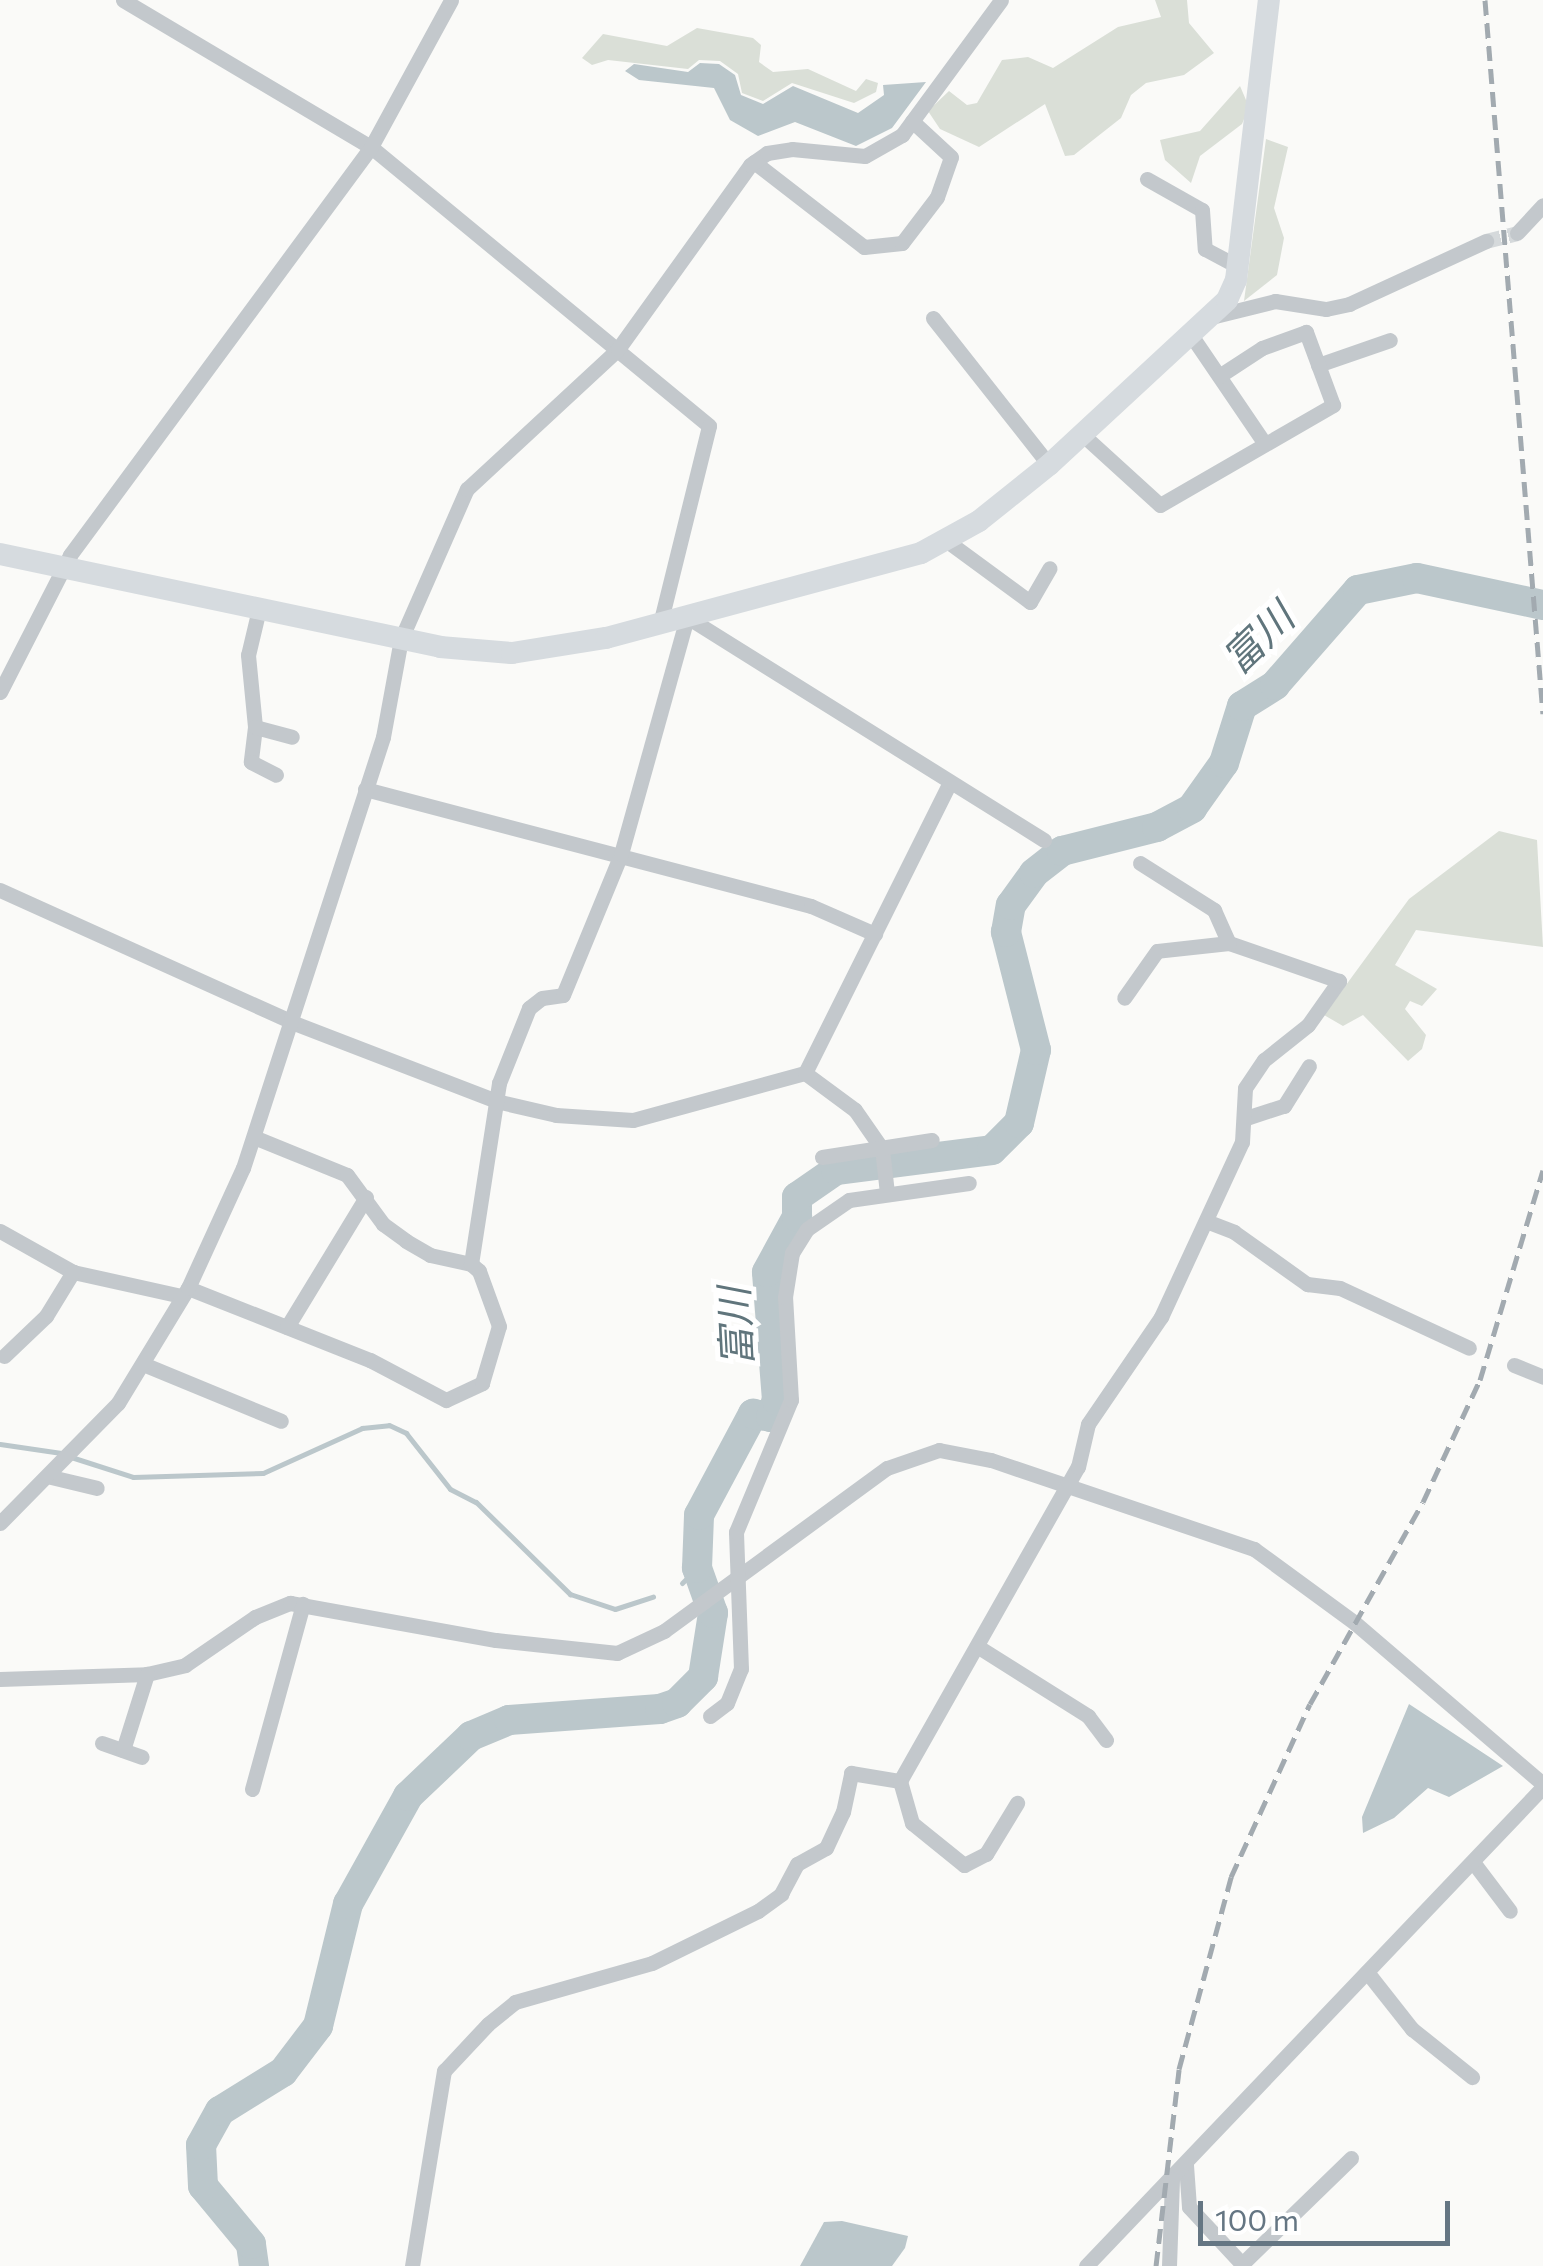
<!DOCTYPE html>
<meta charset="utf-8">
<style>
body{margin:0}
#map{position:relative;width:1543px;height:2266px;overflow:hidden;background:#fafaf8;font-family:Commissioner,"Noto Sans JP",sans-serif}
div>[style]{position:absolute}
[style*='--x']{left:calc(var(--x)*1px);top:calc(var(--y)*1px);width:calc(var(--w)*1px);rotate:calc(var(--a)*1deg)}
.green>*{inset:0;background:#dadfd7}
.water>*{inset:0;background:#bbc7cb}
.stream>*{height:5px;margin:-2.5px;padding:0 2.5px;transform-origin:2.5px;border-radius:2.5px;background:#bbc7cb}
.river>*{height:30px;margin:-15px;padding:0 15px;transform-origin:15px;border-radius:15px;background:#bbc7cb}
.street-tunnel>*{height:15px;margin-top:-7.5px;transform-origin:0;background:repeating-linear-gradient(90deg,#d5d9db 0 15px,transparent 0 23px)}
.street>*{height:15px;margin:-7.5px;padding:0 7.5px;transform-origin:7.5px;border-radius:7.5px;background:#c3c8cc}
.secondary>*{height:22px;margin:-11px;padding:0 11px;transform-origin:11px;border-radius:11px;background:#d6dbdf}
.rail>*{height:5px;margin-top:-2.5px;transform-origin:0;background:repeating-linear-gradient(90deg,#a2aab0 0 15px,transparent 0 23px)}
span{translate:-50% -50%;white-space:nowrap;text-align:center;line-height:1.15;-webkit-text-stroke:10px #fff;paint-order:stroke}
.water-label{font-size:40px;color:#60757c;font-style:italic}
.scale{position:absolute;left:1198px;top:2201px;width:252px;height:45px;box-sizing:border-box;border:5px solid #657683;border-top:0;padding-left:12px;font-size:30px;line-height:35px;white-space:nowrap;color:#657683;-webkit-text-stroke:8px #fff;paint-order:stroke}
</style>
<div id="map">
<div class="green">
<div style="clip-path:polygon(1155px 0,1187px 0,1189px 23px,1214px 53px,1184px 75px,1146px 83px,1131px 95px,1121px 118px,1074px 155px,1065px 156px,1045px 104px,979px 147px,940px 129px,928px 111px,949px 91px,967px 105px,977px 103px,1002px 60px,1028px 57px,1053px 68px,1118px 27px,1161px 17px)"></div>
<div style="clip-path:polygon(697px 28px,753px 38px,761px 45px,759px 62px,773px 72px,808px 69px,856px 91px,866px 79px,878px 83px,876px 92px,854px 103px,792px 83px,763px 101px,742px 93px,738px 74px,720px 61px,699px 60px,688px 69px,608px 60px,592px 65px,582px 58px,603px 34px,667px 46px)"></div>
<div style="clip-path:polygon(1240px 86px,1249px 107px,1242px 124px,1200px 156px,1191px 183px,1165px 160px,1160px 140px,1200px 131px)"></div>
<div style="clip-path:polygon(1266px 139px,1288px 147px,1274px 208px,1284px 238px,1277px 275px,1244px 301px)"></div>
<div style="clip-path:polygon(1499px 831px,1537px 840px,1543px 947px,1416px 930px,1395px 965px,1437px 989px,1422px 1006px,1410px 1001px,1405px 1009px,1426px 1035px,1422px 1049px,1408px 1061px,1363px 1015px,1343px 1026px,1324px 1015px,1409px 899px)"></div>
</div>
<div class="water">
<div style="clip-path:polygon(700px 63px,719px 64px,735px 75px,741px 95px,763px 104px,793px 86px,858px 113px,884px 95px,883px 85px,926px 82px,892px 128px,856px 146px,795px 122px,758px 136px,730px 120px,714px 88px,639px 80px,625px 71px,634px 64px,688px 72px)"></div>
<div style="clip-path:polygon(1409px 1704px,1503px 1766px,1449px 1797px,1428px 1788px,1394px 1818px,1363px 1833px,1362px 1817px)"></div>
<div style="clip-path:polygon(842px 2221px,908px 2236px,905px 2248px,892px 2266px,800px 2266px,824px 2222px)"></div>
</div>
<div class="stream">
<div style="--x:0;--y:1444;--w:62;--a:8.4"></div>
<div style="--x:71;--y:1457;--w:65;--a:17.9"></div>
<div style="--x:133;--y:1477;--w:130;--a:-1.8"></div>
<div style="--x:263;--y:1473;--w:109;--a:-24.4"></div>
<div style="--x:362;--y:1428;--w:27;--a:-6"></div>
<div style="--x:389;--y:1425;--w:19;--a:25"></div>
<div style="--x:406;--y:1433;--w:71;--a:51.8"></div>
<div style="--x:450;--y:1489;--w:29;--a:27"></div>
<div style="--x:476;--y:1502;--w:132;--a:44.4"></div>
<div style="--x:570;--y:1594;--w:47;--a:18.4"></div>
<div style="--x:615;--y:1609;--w:40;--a:-18"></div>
<div style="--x:682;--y:1583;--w:21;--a:-45"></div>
</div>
<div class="river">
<div style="--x:254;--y:2266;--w:22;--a:-98"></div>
<div style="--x:251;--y:2244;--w:75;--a:-129.6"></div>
<div style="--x:203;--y:2186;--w:41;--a:-92.8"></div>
<div style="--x:201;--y:2145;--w:39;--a:-61"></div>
<div style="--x:220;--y:2111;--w:74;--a:-31.8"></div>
<div style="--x:283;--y:2072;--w:58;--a:-52.7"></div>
<div style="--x:318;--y:2026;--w:126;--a:-76.2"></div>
<div style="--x:348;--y:1904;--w:124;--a:-60.9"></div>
<div style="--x:408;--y:1796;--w:87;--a:-43.6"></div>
<div style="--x:471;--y:1736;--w:41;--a:-22.8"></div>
<div style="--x:509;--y:1720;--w:151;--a:-4.2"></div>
<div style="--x:660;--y:1709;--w:18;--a:-19"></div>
<div style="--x:677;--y:1703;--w:37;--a:-45"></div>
<div style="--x:703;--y:1677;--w:65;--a:-81.1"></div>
<div style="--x:713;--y:1613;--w:48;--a:-109.6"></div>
<div style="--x:697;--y:1568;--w:53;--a:-87.8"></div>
<div style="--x:699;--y:1515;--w:115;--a:-61.9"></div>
<div style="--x:753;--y:1414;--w:18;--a:9"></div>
<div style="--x:771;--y:1417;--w:18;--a:-71"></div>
<div style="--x:777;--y:1400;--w:128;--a:-94.5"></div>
<div style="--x:767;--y:1272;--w:63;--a:-61.4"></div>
<div style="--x:797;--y:1217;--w:20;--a:-90"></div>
<div style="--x:797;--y:1197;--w:47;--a:-34.7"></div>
<div style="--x:836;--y:1170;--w:157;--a:-7.3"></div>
<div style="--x:992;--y:1150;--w:38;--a:-45"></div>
<div style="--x:1019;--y:1123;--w:75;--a:-76.9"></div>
<div style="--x:1036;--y:1050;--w:122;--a:-104.3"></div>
<div style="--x:1006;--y:932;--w:27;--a:-80"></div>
<div style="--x:1011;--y:905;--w:39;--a:-54"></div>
<div style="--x:1034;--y:873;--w:36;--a:-38"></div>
<div style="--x:1062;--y:851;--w:98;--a:-14.2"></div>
<div style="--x:1157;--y:827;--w:40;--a:-28"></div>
<div style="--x:1192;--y:808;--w:55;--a:-54.6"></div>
<div style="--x:1224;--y:763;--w:60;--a:-72.5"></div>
<div style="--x:1242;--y:706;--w:39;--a:-32"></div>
<div style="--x:1275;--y:685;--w:126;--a:-48.9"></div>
<div style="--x:1358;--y:590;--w:60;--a:-11.5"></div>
<div style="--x:1417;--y:578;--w:129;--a:12.1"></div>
</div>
<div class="street-tunnel">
<div style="--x:1486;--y:241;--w:32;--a:-14"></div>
</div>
<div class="street">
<div style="--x:123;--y:0;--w:288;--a:30.7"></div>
<div style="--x:371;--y:147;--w:438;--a:39.5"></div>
<div style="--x:709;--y:426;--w:204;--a:103.9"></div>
<div style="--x:754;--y:162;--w:139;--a:37.7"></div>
<div style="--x:864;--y:247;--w:38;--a:-6"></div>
<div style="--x:902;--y:243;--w:58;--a:-52.7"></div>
<div style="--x:937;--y:197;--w:42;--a:-70.7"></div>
<div style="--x:951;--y:157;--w:53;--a:-137.3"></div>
<div style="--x:1147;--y:179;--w:63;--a:29.4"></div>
<div style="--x:1202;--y:210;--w:39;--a:86"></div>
<div style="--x:1205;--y:249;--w:36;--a:28"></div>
<div style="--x:1517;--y:233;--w:38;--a:-47"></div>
<div style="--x:1215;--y:316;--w:62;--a:-14"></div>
<div style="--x:1275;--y:301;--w:52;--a:8.9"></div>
<div style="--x:1326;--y:309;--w:24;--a:-12"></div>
<div style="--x:1349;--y:304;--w:151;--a:-24.7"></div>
<div style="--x:933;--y:318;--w:187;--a:51.7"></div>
<div style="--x:1193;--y:338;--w:128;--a:55.8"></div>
<div style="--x:1318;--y:365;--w:76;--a:-19.1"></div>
<div style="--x:1083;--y:435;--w:104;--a:42.3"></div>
<div style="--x:1160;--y:505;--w:200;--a:-30"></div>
<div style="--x:1333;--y:405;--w:78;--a:-110.3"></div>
<div style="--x:1306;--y:332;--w:47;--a:160"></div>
<div style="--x:1262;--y:348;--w:51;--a:146.9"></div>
<div style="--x:947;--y:541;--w:103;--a:36.3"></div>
<div style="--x:1030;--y:602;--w:39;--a:-60"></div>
<div style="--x:259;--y:609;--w:47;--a:103.4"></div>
<div style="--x:248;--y:655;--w:72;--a:84.4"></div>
<div style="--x:255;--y:727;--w:35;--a:97"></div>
<div style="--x:251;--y:762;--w:28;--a:27"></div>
<div style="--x:0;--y:692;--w:154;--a:-62.9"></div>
<div style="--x:70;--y:555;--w:507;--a:-53.58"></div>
<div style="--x:371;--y:147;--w:167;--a:-61.4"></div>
<div style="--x:255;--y:727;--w:38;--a:15"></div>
<div style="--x:365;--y:789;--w:461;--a:14.7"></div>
<div style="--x:811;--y:906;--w:70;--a:23.6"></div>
<div style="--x:1140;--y:863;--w:88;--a:32.4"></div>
<div style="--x:1214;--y:910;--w:36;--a:66"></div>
<div style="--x:0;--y:890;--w:323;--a:24.3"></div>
<div style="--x:294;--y:1023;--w:217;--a:21.1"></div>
<div style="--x:496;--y:1101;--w:62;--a:13.1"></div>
<div style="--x:556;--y:1115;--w:77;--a:3.7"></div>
<div style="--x:633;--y:1120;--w:178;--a:-15.3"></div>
<div style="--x:805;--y:1073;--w:325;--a:-63.5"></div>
<div style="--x:805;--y:1073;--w:62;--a:36.5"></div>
<div style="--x:855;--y:1110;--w:47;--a:55.3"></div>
<div style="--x:882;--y:1149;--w:44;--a:83.5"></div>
<div style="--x:1246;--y:1118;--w:40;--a:-18"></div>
<div style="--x:1284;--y:1106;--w:47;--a:-58"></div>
<div style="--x:256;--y:1138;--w:98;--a:22.1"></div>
<div style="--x:347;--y:1175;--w:61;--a:53.7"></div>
<div style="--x:383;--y:1224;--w:29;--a:36"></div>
<div style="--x:406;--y:1241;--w:28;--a:30"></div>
<div style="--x:430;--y:1255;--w:42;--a:12.4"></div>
<div style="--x:822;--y:1157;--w:111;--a:-8.8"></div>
<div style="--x:1206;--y:1221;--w:30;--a:21"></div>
<div style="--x:1234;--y:1232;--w:90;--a:35.5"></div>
<div style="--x:1307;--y:1284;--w:33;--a:7"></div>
<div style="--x:1340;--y:1288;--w:142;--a:24.9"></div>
<div style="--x:0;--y:1231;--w:84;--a:29.3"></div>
<div style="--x:73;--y:1272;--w:111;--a:12.5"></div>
<div style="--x:188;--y:1288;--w:196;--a:21.6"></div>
<div style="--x:370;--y:1360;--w:86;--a:27.8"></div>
<div style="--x:446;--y:1400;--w:40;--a:-25"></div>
<div style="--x:482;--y:1383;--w:59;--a:-73.4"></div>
<div style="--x:499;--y:1326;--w:59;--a:-110"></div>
<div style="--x:479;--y:1271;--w:11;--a:-139"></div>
<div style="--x:471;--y:1264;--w:183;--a:-81.2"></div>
<div style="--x:499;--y:1083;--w:81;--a:-68.2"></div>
<div style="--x:529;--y:1008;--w:16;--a:-38"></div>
<div style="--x:542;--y:998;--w:21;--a:-8"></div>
<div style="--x:563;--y:995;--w:152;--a:-67.6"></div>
<div style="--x:621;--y:854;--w:246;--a:-74.4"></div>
<div style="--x:687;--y:617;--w:421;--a:32"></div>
<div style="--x:287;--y:1327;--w:152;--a:-58.7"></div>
<div style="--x:4;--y:1356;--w:58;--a:-43.6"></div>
<div style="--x:46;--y:1316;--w:52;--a:-58.5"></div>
<div style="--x:143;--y:1364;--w:149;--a:22.4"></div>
<div style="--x:1514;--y:1365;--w:31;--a:22"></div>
<div style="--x:51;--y:1477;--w:47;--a:13.4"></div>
<div style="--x:0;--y:1523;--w:168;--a:-45.5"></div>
<div style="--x:118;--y:1403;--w:135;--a:-58.7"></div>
<div style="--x:188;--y:1288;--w:132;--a:-65.4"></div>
<div style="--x:243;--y:1168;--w:453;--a:-72"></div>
<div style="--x:383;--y:737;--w:100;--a:-79.6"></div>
<div style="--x:401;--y:639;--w:164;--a:-66.3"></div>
<div style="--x:467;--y:489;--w:206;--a:-42.8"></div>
<div style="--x:618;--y:349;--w:226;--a:-54.3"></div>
<div style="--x:750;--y:165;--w:21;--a:-35"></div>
<div style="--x:767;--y:153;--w:25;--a:-9"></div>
<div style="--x:792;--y:149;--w:73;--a:5.5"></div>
<div style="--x:865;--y:156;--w:43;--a:-29.6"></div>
<div style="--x:902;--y:135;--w:167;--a:-53.7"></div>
<div style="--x:980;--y:1648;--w:128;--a:32.2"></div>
<div style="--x:1088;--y:1716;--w:30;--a:53"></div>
<div style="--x:0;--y:1679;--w:147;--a:-1.9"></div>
<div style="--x:147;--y:1674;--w:39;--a:-13"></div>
<div style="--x:185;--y:1665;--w:85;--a:-34.4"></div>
<div style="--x:255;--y:1617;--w:38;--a:-22"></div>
<div style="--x:290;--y:1603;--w:209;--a:10.2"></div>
<div style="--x:496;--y:1640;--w:122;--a:6.1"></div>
<div style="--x:617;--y:1653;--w:52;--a:-25.1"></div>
<div style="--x:664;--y:1631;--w:276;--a:-36.2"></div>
<div style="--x:887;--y:1468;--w:55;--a:-19.1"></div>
<div style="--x:939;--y:1450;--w:53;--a:10.9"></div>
<div style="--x:991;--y:1460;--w:278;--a:18.7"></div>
<div style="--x:1254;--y:1549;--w:125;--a:36.2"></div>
<div style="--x:1355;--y:1623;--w:248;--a:40.6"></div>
<div style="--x:710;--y:1716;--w:21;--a:-37"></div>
<div style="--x:727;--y:1703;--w:37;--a:-68"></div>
<div style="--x:741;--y:1669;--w:137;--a:-92.1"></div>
<div style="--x:736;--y:1532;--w:143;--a:-67.4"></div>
<div style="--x:791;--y:1400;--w:103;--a:-93.3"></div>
<div style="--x:785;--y:1297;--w:45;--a:-81"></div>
<div style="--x:792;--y:1253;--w:28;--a:-58"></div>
<div style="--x:807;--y:1229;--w:51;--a:-34.6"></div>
<div style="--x:849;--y:1200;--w:121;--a:-8.1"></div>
<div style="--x:102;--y:1743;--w:42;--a:19.3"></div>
<div style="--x:123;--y:1750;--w:80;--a:-72.5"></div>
<div style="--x:900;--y:1781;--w:44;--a:74.1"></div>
<div style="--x:912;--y:1823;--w:67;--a:38.9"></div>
<div style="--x:964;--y:1865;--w:25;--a:-27"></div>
<div style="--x:986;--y:1854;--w:60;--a:-58.7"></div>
<div style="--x:252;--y:1789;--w:192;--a:-74.6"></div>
<div style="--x:1473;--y:1862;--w:61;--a:52.9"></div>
<div style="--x:1367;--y:1972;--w:73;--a:51.7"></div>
<div style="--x:1412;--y:2029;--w:77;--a:38.7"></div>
<div style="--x:1186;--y:2165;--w:42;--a:85.9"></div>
<div style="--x:1189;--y:2207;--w:78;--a:47.1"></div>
<div style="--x:1242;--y:2264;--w:152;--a:-44.2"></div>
<div style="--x:412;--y:2266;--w:198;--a:-80.7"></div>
<div style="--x:444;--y:2071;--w:64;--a:-46.9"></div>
<div style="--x:488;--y:2024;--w:35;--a:-39"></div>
<div style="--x:515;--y:2002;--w:142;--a:-15.9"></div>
<div style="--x:652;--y:1963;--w:118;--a:-26.1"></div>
<div style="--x:758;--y:1911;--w:29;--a:-36"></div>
<div style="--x:781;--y:1894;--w:34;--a:-62"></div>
<div style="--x:797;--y:1864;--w:33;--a:-29"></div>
<div style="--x:826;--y:1848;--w:40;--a:-65"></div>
<div style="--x:843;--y:1812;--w:40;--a:-78"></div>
<div style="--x:851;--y:1773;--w:50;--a:9.3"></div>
<div style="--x:900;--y:1781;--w:361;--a:-60.5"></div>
<div style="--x:1078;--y:1467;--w:44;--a:-76.9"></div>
<div style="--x:1088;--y:1424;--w:130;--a:-55.7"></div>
<div style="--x:1161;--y:1317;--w:193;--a:-65.2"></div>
<div style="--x:1242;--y:1142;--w:54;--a:-86.8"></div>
<div style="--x:1245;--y:1088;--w:34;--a:-56"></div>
<div style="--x:1264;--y:1060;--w:56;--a:-38.5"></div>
<div style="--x:1308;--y:1025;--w:54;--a:-54.8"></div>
<div style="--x:1339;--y:981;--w:116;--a:-160.9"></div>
<div style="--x:1229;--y:943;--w:72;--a:173.7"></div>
<div style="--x:1157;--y:951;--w:57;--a:125.1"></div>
<div style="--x:1086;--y:2266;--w:662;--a:-46.35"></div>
<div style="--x:1169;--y:2266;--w:87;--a:-88"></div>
</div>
<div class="secondary">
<div style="--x:0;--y:554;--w:450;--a:11.9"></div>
<div style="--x:440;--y:647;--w:72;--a:4.8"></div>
<div style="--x:512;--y:653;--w:95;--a:-9.1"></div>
<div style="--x:606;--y:638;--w:326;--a:-15.1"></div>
<div style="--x:921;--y:553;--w:66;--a:-28.9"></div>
<div style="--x:979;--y:521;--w:90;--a:-38.7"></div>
<div style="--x:1049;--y:465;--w:243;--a:-42.8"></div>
<div style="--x:1227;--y:300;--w:22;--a:-66"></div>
<div style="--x:1236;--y:280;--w:282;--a:-83.3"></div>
</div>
<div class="rail">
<div style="--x:1485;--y:0;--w:716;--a:85.36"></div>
<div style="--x:1156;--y:2266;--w:198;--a:-83.3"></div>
<div style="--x:1179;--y:2069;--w:199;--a:-74.8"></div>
<div style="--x:1231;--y:1877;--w:190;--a:-65.5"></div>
<div style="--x:1310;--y:1704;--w:231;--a:-60.8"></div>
<div style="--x:1423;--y:1502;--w:135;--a:-65"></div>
<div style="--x:1480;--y:1380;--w:219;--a:-73.3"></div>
</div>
<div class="water-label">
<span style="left:1257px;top:637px;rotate:-44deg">富川</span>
<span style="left:734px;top:1327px;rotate:-93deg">富川</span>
</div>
<div class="scale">100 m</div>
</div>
